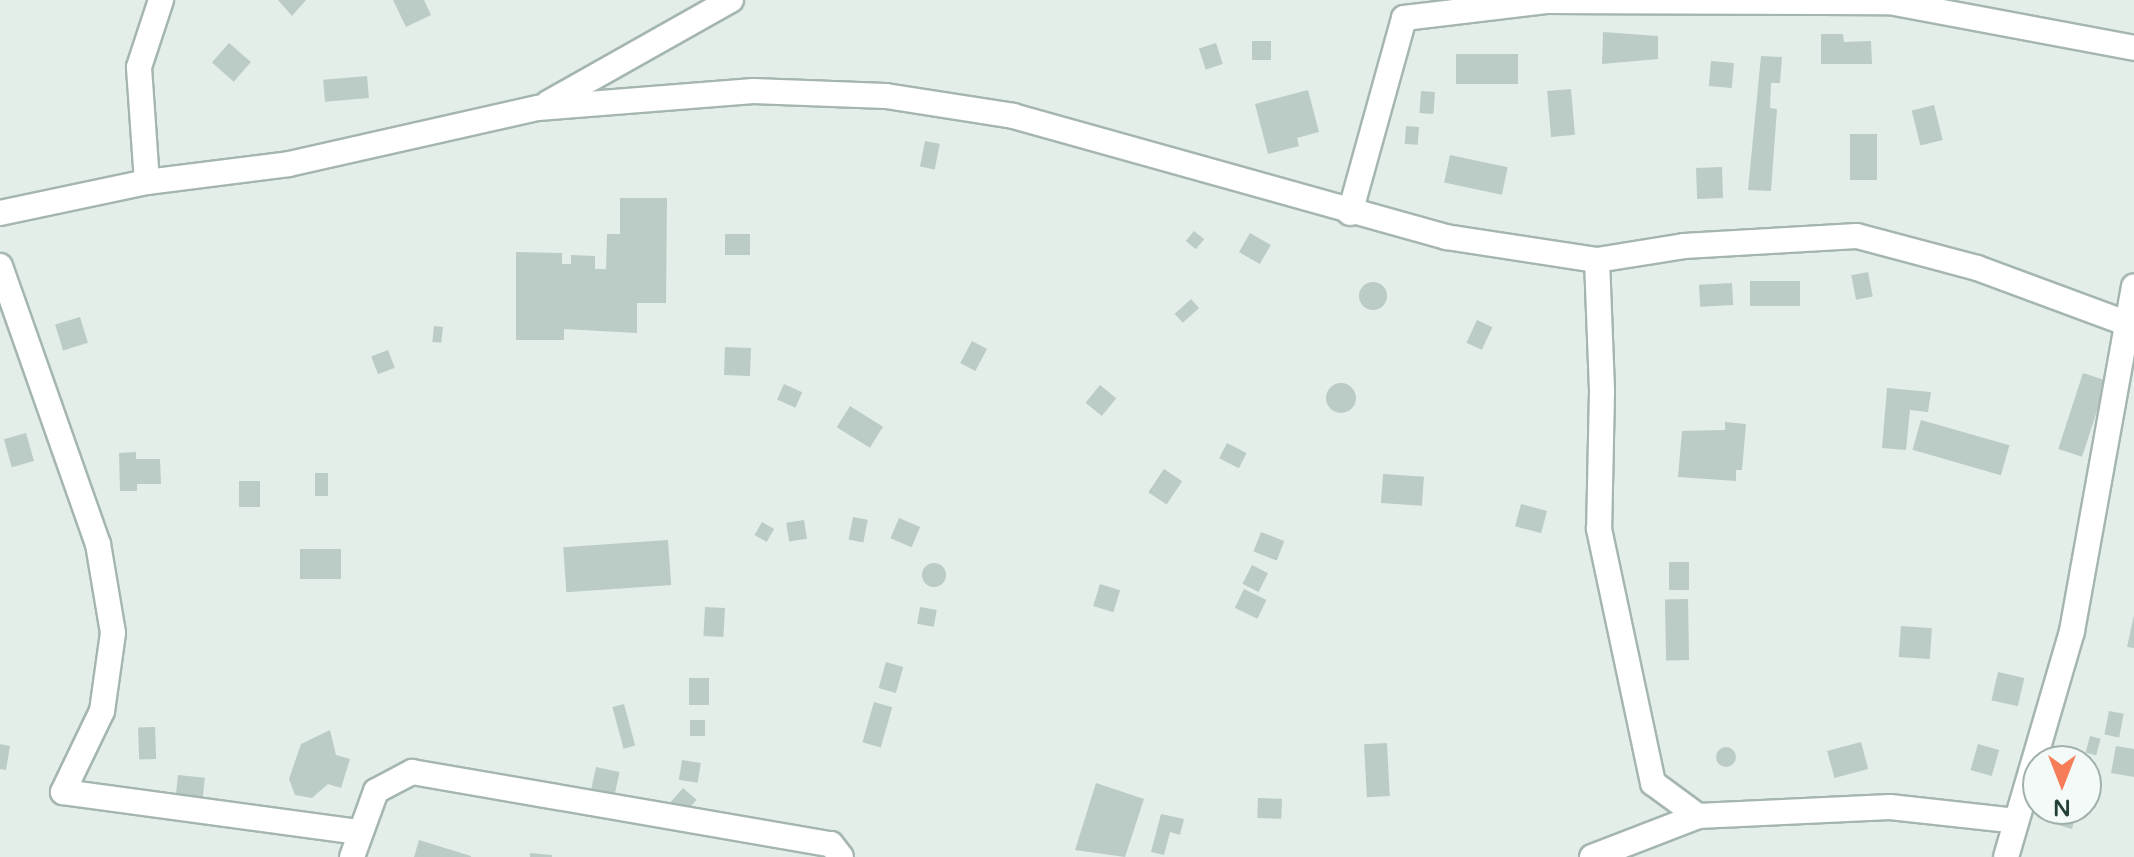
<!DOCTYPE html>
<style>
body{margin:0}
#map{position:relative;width:2134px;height:857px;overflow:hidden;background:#e3eee9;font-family:"Varela Round",sans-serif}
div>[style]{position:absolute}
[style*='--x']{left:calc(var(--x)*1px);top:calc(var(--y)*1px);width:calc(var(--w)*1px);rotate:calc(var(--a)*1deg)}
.building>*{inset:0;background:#bbcbc5;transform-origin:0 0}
.round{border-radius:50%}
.roads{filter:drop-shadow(2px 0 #a5b6b0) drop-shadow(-2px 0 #a5b6b0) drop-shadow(0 2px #a5b6b0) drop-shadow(0 -2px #a5b6b0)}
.street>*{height:24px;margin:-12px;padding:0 12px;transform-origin:12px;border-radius:12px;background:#fff}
span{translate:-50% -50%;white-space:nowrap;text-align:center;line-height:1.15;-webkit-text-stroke:6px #f4faf7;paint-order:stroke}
.north{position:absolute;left:2022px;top:745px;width:80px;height:80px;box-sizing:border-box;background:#f4faf7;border:2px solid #a0b0aa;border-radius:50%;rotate:180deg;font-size:22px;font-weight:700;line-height:32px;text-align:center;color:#224037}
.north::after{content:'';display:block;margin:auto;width:28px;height:36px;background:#f67d58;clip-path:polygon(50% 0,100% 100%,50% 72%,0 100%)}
</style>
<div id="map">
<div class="building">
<div style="clip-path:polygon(278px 0,306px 0,292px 16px)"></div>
<div style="clip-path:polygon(393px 0,424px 0,431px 15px,406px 27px)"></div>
<div style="clip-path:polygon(1603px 32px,1658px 36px,1658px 59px,1602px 64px)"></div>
<div style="clip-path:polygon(1821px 34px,1843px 34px,1844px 42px,1871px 41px,1872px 64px,1821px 64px)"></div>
<div style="left:1252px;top:41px;width:19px;height:19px"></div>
<div style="left:229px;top:43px;width:29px;height:26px;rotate:41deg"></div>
<div style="left:1216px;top:43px;width:22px;height:18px;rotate:72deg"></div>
<div style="left:1518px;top:54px;width:30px;height:62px;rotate:90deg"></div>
<div style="clip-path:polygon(1761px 56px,1782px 57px,1780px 83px,1771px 83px,1770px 108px,1777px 109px,1771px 191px,1748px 190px)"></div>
<div style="left:1711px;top:61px;width:23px;height:25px;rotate:5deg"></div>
<div style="left:367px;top:76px;width:22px;height:44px;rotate:85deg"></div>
<div style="left:1571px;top:89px;width:46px;height:24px;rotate:85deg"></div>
<div style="clip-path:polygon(1308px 90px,1319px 132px,1297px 138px,1299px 146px,1268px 154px,1255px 104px)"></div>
<div style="left:1421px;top:91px;width:14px;height:22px;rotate:4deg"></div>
<div style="left:1934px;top:105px;width:36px;height:23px;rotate:76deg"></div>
<div style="left:1406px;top:126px;width:13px;height:18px;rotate:4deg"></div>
<div style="left:1850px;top:134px;width:27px;height:46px"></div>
<div style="left:925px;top:141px;width:15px;height:26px;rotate:11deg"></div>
<div style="left:1450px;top:155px;width:59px;height:28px;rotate:12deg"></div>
<div style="left:1722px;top:167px;width:31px;height:26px;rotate:88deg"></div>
<div style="clip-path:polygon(620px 198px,667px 198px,666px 303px,637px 303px,637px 333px,564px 329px,564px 340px,516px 340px,516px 252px,562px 253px,562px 264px,571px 264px,571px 255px,595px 256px,595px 269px,606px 269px,607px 234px,620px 234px)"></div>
<div style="left:1194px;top:231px;width:13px;height:13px;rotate:39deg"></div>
<div style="left:1250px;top:233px;width:24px;height:22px;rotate:30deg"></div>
<div style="left:725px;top:234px;width:25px;height:21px"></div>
<div style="left:1868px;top:272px;width:25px;height:17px;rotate:79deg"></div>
<div style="left:1750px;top:281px;width:50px;height:25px"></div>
<div class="round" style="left:1359px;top:282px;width:28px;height:28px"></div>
<div style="left:1732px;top:283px;width:22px;height:33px;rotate:87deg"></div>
<div style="left:1191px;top:299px;width:12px;height:22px;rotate:48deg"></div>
<div style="left:80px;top:317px;width:27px;height:26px;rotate:73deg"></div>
<div style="left:1477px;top:320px;width:17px;height:25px;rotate:25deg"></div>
<div style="left:434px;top:326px;width:9px;height:16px;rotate:6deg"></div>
<div style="left:972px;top:341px;width:17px;height:25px;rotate:28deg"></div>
<div style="left:725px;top:347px;width:26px;height:28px;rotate:2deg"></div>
<div style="left:388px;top:350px;width:19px;height:18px;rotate:69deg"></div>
<div style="left:2083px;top:373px;width:25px;height:80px;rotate:18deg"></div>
<div class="round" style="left:1326px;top:383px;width:30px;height:30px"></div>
<div style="left:784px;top:384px;width:20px;height:17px;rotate:24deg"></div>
<div style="left:1100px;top:385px;width:21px;height:23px;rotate:39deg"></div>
<div style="clip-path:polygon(1887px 388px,1931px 392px,1928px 412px,1910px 410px,1906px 450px,1882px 448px)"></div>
<div style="left:850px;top:406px;width:39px;height:25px;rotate:32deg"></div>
<div style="left:1921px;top:420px;width:92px;height:31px;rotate:16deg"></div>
<div style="clip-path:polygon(1725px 422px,1746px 424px,1742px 470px,1736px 470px,1736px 481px,1678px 477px,1682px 431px,1725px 430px)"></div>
<div style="left:26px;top:433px;width:29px;height:23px;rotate:74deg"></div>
<div style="left:1227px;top:443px;width:22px;height:17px;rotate:27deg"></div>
<div style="clip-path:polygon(136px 452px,136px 459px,160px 459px,161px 484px,137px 484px,137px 491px,120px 491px,119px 453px)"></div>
<div style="left:1164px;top:469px;width:22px;height:28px;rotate:34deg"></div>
<div style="left:315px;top:473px;width:13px;height:23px"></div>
<div style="left:1383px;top:474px;width:41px;height:29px;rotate:4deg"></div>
<div style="left:239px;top:481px;width:21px;height:26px"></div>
<div style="left:1521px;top:504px;width:27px;height:23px;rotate:15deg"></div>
<div style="left:853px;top:517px;width:15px;height:23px;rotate:11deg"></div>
<div style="left:899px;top:518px;width:23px;height:22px;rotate:23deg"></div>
<div style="left:804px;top:520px;width:19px;height:18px;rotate:81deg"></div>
<div style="left:762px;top:522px;width:14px;height:15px;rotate:30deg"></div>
<div style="left:1261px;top:532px;width:25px;height:21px;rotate:21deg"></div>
<div style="left:668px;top:540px;width:45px;height:105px;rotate:86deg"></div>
<div style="left:300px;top:549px;width:41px;height:30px"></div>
<div style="left:1669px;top:562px;width:20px;height:28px"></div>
<div class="round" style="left:922px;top:563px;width:24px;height:24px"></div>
<div style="left:1252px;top:565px;width:18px;height:21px;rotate:27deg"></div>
<div style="left:1100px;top:584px;width:21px;height:23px;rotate:17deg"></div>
<div style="left:1244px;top:589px;width:25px;height:21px;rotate:26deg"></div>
<div style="left:1688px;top:599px;width:61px;height:23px;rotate:89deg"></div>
<div style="left:705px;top:607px;width:20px;height:29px;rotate:3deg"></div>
<div style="left:920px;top:607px;width:17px;height:17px;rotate:10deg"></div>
<div style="clip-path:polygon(2134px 615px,2134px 648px,2127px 647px)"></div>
<div style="left:1901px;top:626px;width:31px;height:31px;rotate:4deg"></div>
<div style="left:886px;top:662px;width:18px;height:27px;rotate:16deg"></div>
<div style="left:1998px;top:672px;width:27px;height:29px;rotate:13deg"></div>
<div style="left:689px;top:678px;width:20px;height:27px"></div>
<div style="left:874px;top:702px;width:19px;height:42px;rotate:16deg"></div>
<div style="left:624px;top:704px;width:43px;height:12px;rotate:75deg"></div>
<div style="left:2109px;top:711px;width:15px;height:24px;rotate:11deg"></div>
<div style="left:690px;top:720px;width:15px;height:16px"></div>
<div style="left:155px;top:727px;width:32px;height:17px;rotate:88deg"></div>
<div style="clip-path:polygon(330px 730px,336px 755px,350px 759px,341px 788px,328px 784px,312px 798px,295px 795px,289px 779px,301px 744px)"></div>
<div style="left:2090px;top:736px;width:11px;height:17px;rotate:15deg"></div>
<div style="left:1861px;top:742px;width:28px;height:35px;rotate:75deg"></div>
<div style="left:1387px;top:743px;width:53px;height:23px;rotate:87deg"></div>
<div style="clip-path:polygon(0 744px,10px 746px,6px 770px,0 769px)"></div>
<div style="left:1978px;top:744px;width:22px;height:27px;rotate:16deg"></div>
<div style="clip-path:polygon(2116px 746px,2134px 749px,2134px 777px,2111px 773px)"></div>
<div class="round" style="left:1716px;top:747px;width:20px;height:20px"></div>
<div style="left:682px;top:760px;width:19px;height:20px;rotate:9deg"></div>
<div style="left:596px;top:767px;width:24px;height:32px;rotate:12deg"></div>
<div style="left:178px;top:775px;width:27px;height:24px;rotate:6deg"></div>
<div style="clip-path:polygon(1096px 783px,1144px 799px,1125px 857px,1075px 850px)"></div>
<div style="left:683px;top:788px;width:18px;height:20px;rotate:41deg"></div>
<div style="left:1258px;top:798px;width:24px;height:20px;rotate:2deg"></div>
<div style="clip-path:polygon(2059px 809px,2077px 809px,2072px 829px,2055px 824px)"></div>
<div style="clip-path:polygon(1161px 814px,1184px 819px,1180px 835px,1170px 832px,1164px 855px,1151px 852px)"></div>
<div style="clip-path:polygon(419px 840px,471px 856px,471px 857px,414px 857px)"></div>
<div style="clip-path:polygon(530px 853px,552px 855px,552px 857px,530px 857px)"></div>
</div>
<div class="roads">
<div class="street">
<div style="--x:548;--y:103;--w:210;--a:-29.4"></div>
<div style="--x:147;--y:182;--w:115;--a:-94"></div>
<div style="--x:139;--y:67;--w:71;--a:-71.8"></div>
<div style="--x:0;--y:213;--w:150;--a:-11.9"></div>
<div style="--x:147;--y:182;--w:143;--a:-7.2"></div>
<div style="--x:289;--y:164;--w:255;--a:-12.7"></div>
<div style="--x:538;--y:108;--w:216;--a:-4.5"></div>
<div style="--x:753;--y:91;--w:133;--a:2.2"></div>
<div style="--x:886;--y:96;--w:129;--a:8.9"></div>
<div style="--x:1013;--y:116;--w:450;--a:15.6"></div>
<div style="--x:1446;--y:237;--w:153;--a:8.7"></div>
<div style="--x:1597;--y:260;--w:88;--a:-9.1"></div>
<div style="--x:1684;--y:246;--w:173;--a:-3.3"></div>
<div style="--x:1857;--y:236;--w:124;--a:14.9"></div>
<div style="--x:1977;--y:268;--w:161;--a:20.3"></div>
<div style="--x:1350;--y:213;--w:202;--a:-74.5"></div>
<div style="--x:1404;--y:18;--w:143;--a:-6.8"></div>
<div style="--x:1546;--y:1;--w:343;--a:0.2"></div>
<div style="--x:1889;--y:2;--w:249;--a:10.6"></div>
<div style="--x:1597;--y:260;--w:131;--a:87.8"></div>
<div style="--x:1602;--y:391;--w:138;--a:91.2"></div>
<div style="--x:1599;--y:529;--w:260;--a:78"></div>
<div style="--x:1653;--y:783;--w:56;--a:36.3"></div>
<div style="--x:0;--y:266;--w:295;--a:70.6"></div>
<div style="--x:98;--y:544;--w:90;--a:80.4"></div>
<div style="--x:113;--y:633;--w:79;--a:98"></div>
<div style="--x:102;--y:711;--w:90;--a:115.7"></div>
<div style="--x:63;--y:792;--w:299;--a:7.7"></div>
<div style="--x:352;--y:857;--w:70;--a:-70"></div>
<div style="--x:376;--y:791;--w:41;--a:-27.8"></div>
<div style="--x:412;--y:772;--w:425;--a:9.8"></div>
<div style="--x:831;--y:844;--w:16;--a:52"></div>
<div style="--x:1592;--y:857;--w:114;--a:-21.1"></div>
<div style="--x:1698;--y:816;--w:192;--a:-2.7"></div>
<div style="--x:1890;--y:807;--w:127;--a:6.3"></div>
<div style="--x:2006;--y:857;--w:235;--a:-73.7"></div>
<div style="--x:2072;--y:631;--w:350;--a:-79.8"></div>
</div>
</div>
<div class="north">N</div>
</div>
